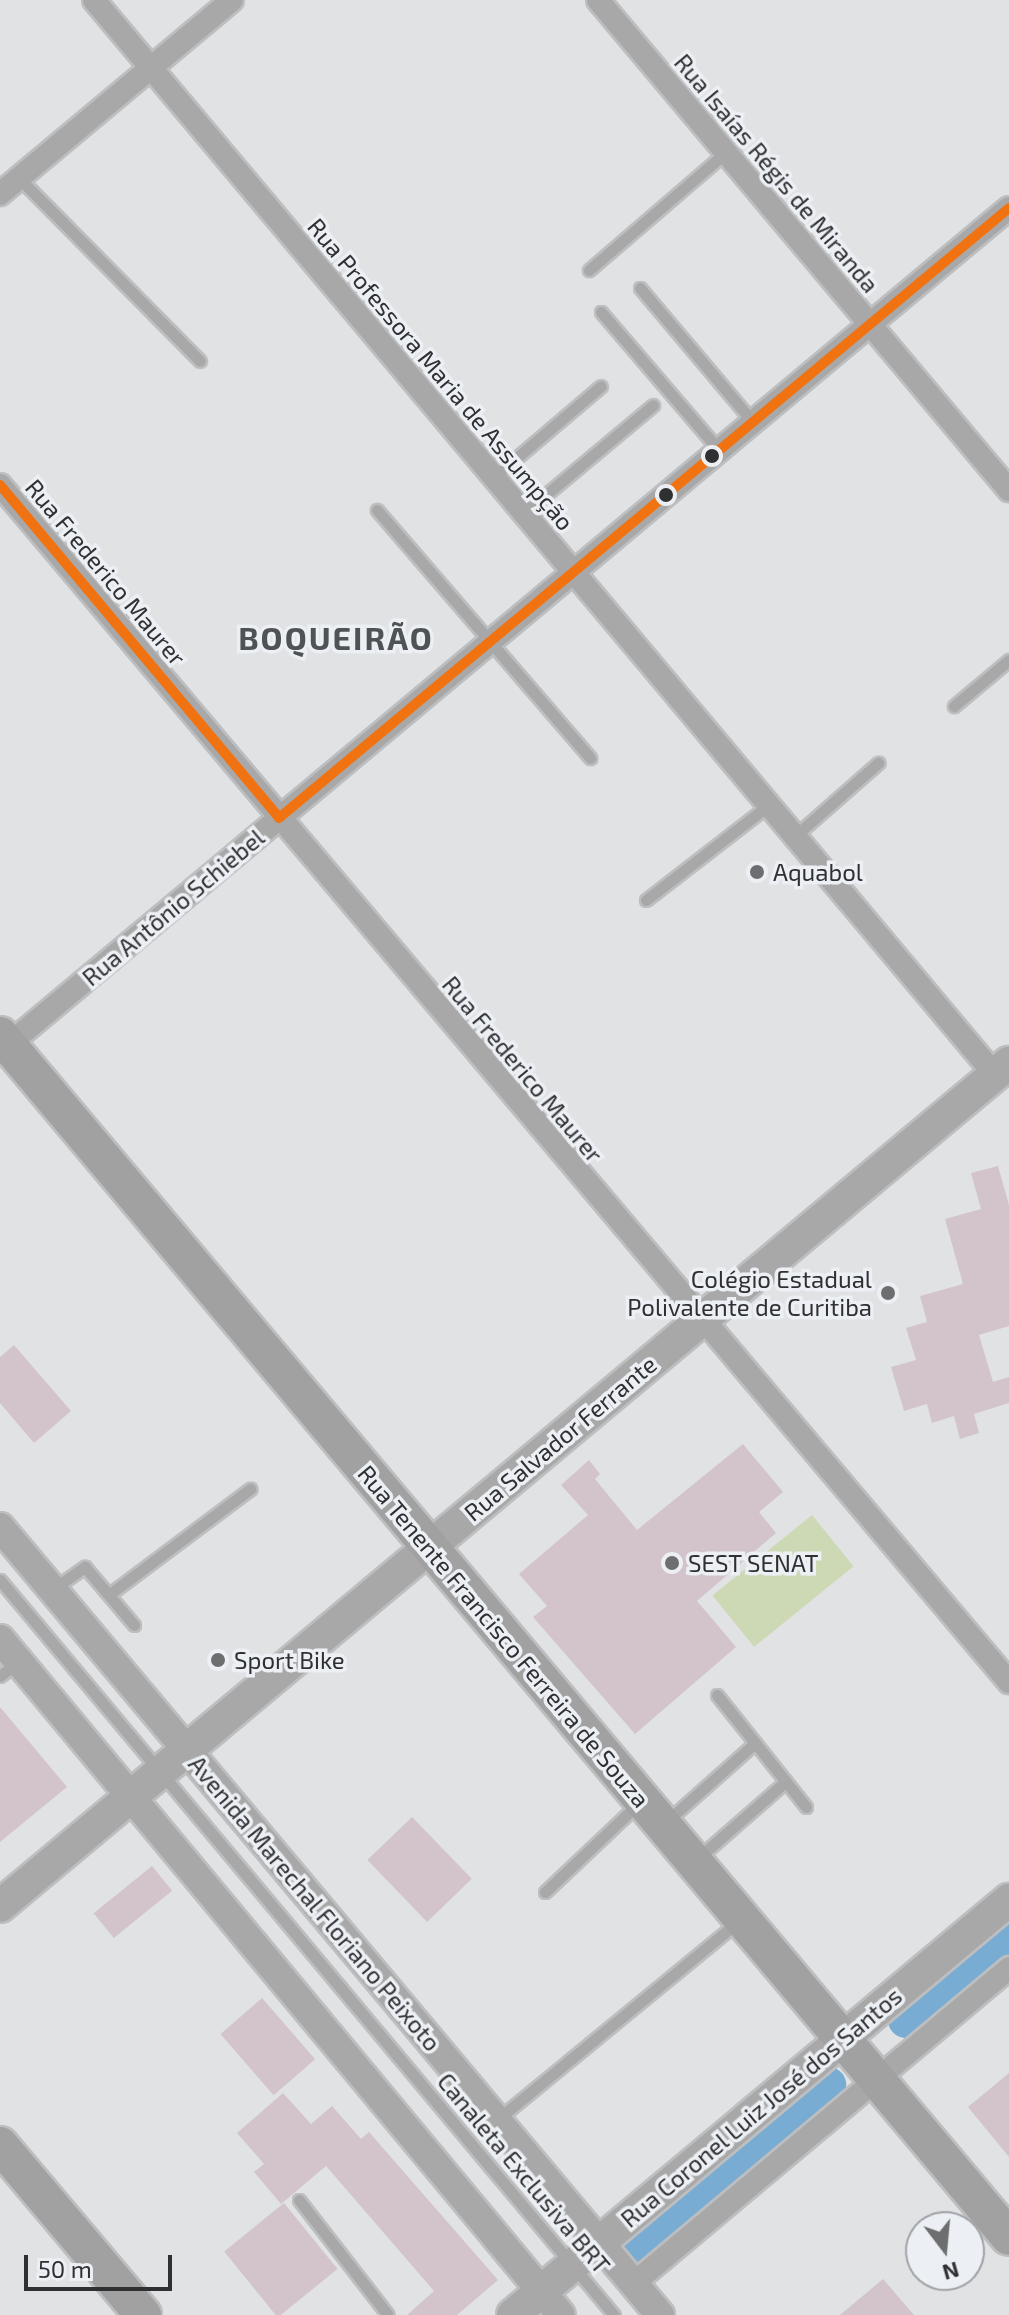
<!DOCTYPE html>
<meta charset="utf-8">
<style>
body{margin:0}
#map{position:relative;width:1009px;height:2315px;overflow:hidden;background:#e0e2e4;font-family:"Exo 2",sans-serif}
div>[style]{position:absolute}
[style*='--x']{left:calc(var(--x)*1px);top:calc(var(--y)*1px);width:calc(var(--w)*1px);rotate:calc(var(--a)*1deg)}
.green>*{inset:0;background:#cdd8b4;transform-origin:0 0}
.river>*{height:36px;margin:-18px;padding:0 18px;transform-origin:18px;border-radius:18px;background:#79acd3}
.building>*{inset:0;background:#d3c4cc;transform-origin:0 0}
.roads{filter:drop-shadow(2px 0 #bdbec0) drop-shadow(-2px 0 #bdbec0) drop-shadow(0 2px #bdbec0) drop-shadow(0 -2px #bdbec0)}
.service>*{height:11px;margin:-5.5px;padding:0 5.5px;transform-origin:5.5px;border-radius:5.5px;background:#a9a8a8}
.minor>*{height:22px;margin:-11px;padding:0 11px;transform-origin:11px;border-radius:11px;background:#a9a8a8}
.tertiary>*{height:28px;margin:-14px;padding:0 14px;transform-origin:14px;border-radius:14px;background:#a9a8a8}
.secondary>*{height:32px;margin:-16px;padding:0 16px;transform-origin:16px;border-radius:16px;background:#a9a8a8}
.primary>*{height:36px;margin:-18px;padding:0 18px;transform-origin:18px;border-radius:18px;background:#a1a1a1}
.bus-1>*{height:10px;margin:-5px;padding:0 5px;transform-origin:5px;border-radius:5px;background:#f17210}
.dots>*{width:22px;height:22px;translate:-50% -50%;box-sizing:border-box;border:4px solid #eceff3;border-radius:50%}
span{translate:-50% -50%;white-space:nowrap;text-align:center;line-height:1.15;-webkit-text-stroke:7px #eceff3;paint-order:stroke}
.street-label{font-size:24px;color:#2f3032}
.poi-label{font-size:24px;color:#2f3032}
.left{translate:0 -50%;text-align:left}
.right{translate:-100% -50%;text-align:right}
.district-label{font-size:32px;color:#505356;font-weight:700;letter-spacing:2px}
.north{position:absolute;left:905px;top:2211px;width:80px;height:80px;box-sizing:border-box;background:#eceff3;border:2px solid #a0a3a6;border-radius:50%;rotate:164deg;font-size:22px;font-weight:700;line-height:32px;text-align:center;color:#2f3032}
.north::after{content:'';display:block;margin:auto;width:28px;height:36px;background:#6d6e70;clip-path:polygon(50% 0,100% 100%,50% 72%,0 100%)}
.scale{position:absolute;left:24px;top:2255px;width:148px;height:36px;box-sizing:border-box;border:4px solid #2f3032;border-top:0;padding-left:10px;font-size:24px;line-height:28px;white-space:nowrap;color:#2f3032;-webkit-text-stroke:6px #eceff3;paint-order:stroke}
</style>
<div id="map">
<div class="green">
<div style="left:812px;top:1515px;width:66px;height:128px;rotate:51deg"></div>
</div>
<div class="river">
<div style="--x:906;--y:2020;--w:134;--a:-39.9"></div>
<div style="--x:638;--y:2244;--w:248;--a:-39.9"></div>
</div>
<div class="building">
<div style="clip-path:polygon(998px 1166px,1009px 1205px,1009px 1326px,979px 1335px,993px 1382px,1009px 1377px,1009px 1403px,974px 1414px,979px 1433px,960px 1439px,954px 1416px,932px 1423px,927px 1404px,904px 1411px,891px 1367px,916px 1360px,906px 1328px,927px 1322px,920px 1296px,963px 1284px,945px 1219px,981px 1209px,971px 1173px)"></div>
<div style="clip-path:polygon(14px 1345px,71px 1411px,34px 1443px,0 1403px,0 1357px)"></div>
<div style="clip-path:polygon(743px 1444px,783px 1492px,759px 1512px,776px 1533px,697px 1601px,736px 1647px,635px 1734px,533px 1617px,547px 1606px,519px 1574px,588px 1515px,561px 1485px,589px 1460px,600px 1474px,595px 1479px,637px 1530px)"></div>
<div style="clip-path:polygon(0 1707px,67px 1787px,0 1842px)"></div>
<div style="left:412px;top:1817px;width:86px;height:62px;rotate:46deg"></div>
<div style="left:152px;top:1866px;width:32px;height:75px;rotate:51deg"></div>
<div style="left:262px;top:1998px;width:81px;height:55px;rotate:49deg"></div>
<div style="clip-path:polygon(1009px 2073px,1009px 2157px,968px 2107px)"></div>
<div style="clip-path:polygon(283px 2093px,311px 2124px,332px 2106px,361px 2139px,369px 2132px,498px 2280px,457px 2315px,407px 2315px,434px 2291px,326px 2166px,281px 2204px,254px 2172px,264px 2164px,237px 2133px)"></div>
<div style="left:284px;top:2203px;width:85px;height:77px;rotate:51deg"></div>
<div style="clip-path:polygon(883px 2279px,914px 2315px,840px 2315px)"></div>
</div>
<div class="roads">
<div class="service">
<div style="--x:19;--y:178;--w:257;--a:45.3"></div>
<div style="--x:589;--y:270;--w:181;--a:-40.7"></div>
<div style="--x:640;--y:288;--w:175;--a:49.9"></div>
<div style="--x:601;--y:312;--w:182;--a:49.5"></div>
<div style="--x:494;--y:477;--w:140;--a:-40.4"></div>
<div style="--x:377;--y:510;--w:327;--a:49.3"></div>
<div style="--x:524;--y:513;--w:168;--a:-39.9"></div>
<div style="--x:954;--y:706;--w:72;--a:-39.9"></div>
<div style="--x:795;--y:836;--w:111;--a:-41.3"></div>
<div style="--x:646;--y:900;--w:155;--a:-37.7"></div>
<div style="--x:0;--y:1580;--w:958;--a:50.13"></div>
<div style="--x:53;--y:1589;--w:39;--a:-35"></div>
<div style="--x:85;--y:1567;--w:76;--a:49.8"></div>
<div style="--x:111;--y:1593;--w:174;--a:-36.8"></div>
<div style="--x:0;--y:1676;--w:23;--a:-38"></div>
<div style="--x:717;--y:1695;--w:143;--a:51.5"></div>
<div style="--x:666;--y:1822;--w:119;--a:-41.6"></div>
<div style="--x:697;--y:1859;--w:118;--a:-41.2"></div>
<div style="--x:545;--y:1892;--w:129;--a:-43.4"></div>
<div style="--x:498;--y:2119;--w:310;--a:-39.4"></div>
<div style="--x:299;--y:2200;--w:145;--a:52.3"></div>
</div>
<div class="minor">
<div style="--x:94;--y:0;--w:1403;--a:50.03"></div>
<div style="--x:598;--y:0;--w:640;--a:50.01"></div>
<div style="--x:0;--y:194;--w:302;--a:-39.9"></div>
<div style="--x:0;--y:485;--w:1566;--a:49.87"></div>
<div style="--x:8;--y:1045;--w:1305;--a:-39.9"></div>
<div style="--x:634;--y:2283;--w:490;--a:-40"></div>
</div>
<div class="tertiary">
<div style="--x:0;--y:1527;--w:1028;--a:50.05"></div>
<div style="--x:0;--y:1639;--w:878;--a:50.31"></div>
</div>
<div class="secondary">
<div style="--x:0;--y:1906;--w:1315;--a:-39.88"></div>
<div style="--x:513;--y:2315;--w:647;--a:-39.92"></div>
</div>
<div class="primary">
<div style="--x:0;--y:1035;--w:1569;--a:49.99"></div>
<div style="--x:0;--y:2145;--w:222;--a:49.9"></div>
</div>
</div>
<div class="bus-1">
<div style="--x:0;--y:485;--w:434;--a:50"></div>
<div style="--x:279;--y:818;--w:951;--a:-39.88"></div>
</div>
<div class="dots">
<div style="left:712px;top:456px;background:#2f3032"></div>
<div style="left:666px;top:495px;background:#2f3032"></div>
<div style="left:757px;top:872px;background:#6d6e70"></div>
<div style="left:888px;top:1293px;background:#6d6e70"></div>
<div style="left:672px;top:1563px;background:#6d6e70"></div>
<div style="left:218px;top:1660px;background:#6d6e70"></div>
</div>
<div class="street-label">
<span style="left:777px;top:173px;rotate:50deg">Rua Isaías Régis de Miranda</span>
<span style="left:441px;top:374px;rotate:50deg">Rua Professora Maria de Assumpção</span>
<span style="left:106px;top:572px;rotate:50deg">Rua Frederico Maurer</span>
<span style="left:173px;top:907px;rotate:-40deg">Rua Antônio Schiebel</span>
<span style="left:523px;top:1069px;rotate:50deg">Rua Frederico Maurer</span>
<span style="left:560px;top:1438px;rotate:-40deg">Rua Salvador Ferrante</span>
<span style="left:504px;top:1636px;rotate:50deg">Rua Tenente Francisco Ferreira de Souza</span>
<span style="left:315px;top:1903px;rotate:50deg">Avenida Marechal Floriano Peixoto</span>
<span style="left:761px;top:2107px;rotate:-40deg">Rua Coronel Luiz José dos Santos</span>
<span style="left:524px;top:2173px;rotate:50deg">Canaleta Exclusiva BRT</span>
</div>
<div class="poi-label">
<span class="left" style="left:773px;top:872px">Aquabol</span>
<span class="right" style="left:872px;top:1293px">Colégio Estadual<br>Polivalente de Curitiba</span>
<span class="left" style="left:688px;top:1563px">SEST SENAT</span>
<span class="left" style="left:234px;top:1660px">Sport Bike</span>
</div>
<div class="district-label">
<span style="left:336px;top:637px">BOQUEIRÃO</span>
</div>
<div class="north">N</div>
<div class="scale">50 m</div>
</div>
